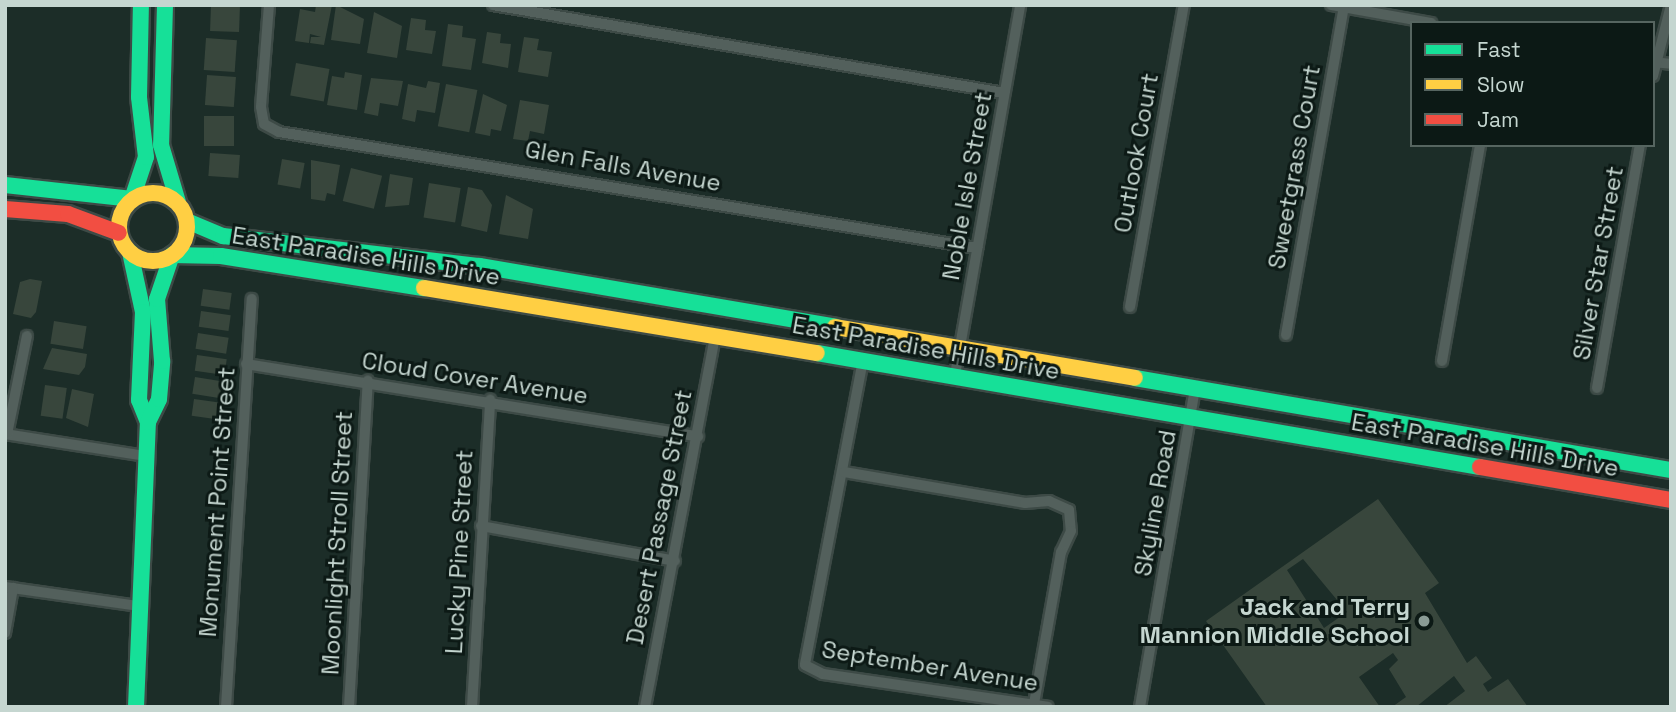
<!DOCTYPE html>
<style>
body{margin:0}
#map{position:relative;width:1676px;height:712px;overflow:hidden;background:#1c2d28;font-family:"Space Grotesk",sans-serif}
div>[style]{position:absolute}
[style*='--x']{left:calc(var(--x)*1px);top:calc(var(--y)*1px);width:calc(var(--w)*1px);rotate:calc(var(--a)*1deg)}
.building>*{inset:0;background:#38463c;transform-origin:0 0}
.roads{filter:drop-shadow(2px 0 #3d4a46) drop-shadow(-2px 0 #3d4a46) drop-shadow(0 2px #3d4a46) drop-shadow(0 -2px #3d4a46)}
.street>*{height:10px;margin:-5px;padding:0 5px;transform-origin:5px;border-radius:5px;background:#53605c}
.fast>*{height:16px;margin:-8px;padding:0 8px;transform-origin:8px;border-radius:8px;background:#16e098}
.slow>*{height:16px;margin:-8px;padding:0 8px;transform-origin:8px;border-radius:8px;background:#ffcf43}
.slow>.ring{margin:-8px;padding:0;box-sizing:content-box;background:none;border:16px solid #ffcf43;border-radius:50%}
.jam>*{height:16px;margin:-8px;padding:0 8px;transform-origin:8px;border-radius:8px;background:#f24e42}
.dots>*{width:19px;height:19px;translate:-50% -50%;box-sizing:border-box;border:4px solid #0c1915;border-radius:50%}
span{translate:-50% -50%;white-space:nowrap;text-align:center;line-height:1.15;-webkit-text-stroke:6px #0c1915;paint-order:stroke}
.street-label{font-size:24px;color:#c5d6d0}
.poi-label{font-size:24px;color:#c5d6d0;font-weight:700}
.right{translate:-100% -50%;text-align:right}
.frame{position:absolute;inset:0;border:7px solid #c5d6d0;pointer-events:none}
.legend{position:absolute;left:1410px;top:21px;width:245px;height:126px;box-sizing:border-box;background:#0c1915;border:2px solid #566560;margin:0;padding:9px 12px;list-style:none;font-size:21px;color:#c5d6d0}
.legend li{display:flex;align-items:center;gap:14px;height:35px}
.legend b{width:35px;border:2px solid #566560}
</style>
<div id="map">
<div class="building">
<div style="left:240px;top:5px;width:27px;height:29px;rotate:92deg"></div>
<div style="clip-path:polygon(316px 5px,332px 5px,324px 45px,310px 43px,311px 37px,321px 37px,310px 34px,309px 43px,295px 41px,300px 9px,315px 12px)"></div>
<div style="clip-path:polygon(336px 5px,364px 19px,360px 44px,331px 40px)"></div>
<div style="clip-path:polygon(374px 12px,402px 26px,397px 58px,367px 53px)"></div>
<div style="clip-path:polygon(411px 18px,426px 20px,425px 30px,436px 31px,432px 54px,406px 50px)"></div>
<div style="clip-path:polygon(448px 24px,463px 26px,462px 37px,476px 39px,471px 70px,442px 66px)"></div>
<div style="clip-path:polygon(487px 32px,501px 34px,500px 43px,511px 44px,508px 68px,482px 63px)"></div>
<div style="clip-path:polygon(524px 37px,539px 39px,537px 50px,552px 52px,548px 77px,518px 72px)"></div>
<div style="left:206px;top:38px;width:31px;height:32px;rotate:4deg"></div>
<div style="left:296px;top:63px;width:34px;height:33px;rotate:10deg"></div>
<div style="clip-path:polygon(345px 72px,362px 75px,357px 110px,327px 105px,332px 76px,344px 78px)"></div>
<div style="left:207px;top:75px;width:29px;height:30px;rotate:4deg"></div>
<div style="clip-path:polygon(371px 78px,403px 81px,398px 106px,380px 103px,378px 116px,364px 113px)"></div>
<div style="clip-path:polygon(428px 81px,440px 83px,435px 113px,417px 110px,415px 122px,402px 119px,408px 84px,426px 88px)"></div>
<div style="left:446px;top:84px;width:32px;height:43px;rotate:11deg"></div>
<div style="clip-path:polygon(483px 94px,507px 105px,501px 131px,491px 129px,490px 136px,475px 133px)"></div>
<div style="clip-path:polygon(520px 100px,549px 105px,544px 134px,530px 131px,528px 141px,513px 139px)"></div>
<div style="left:204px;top:116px;width:30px;height:30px"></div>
<div style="left:210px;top:153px;width:30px;height:23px;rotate:4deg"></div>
<div style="left:282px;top:159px;width:23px;height:26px;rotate:10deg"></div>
<div style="clip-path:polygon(311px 160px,340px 165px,335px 195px,327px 193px,325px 201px,311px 199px)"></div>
<div style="left:351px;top:168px;width:32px;height:34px;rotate:14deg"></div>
<div style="clip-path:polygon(390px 174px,413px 178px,409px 205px,385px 207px)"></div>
<div style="left:429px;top:183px;width:32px;height:35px;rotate:9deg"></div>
<div style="clip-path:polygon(468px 187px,482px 190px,492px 205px,487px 232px,461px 226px)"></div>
<div style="clip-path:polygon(506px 195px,533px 209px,528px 239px,499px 234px)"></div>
<div style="clip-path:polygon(30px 279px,42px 281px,36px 312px,31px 318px,13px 314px,20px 282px)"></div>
<div style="left:203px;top:289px;width:29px;height:17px;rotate:8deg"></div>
<div style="left:201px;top:311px;width:30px;height:16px;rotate:8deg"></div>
<div style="left:54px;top:321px;width:33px;height:23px;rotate:9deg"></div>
<div style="left:198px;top:333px;width:31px;height:16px;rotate:9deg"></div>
<div style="clip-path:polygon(52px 348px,87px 354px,85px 367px,79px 375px,43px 369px)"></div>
<div style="left:197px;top:355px;width:30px;height:16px;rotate:8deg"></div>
<div style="left:195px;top:377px;width:30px;height:17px;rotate:9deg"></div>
<div style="left:45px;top:385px;width:22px;height:31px;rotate:8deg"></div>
<div style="clip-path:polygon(72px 389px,94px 394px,88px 427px,66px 418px)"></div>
<div style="left:194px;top:399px;width:29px;height:17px;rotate:8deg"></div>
<div style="clip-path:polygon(evenodd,1378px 499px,1439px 583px,1425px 593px,1467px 663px,1476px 656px,1492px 678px,1483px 684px,1488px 692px,1508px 679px,1528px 707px,1444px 707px,1465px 691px,1454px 676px,1416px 707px,1392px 707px,1406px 697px,1389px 669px,1398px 660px,1393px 653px,1359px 677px,1380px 707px,1267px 707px,1206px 621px,1378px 499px,1303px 559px,1347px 612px,1324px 628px,1287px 570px,1303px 559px)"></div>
</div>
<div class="roads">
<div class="street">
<div style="--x:269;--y:5;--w:102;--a:94.5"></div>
<div style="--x:261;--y:107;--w:17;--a:80"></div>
<div style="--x:264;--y:124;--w:17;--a:28"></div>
<div style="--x:279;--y:132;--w:708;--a:9.44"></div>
<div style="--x:493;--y:5;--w:519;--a:9.77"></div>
<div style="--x:1331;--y:5;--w:102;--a:10.2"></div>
<div style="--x:1653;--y:62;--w:18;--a:6"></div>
<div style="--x:1653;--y:76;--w:73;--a:-75.8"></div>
<div style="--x:1130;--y:307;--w:307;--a:-79.9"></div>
<div style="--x:1286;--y:335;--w:333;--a:-80"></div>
<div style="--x:863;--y:360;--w:310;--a:100.8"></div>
<div style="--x:805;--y:665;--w:20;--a:27"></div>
<div style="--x:823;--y:674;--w:227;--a:8.3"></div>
<div style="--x:1442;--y:361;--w:219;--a:-80"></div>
<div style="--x:246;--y:364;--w:458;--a:9.1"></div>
<div style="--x:955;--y:375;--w:376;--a:-80"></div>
<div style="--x:1597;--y:388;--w:247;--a:-80"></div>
<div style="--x:5;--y:434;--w:143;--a:8.9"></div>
<div style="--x:7;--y:434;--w:100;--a:-78.5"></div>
<div style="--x:844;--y:472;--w:184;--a:9.7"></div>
<div style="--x:1025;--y:503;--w:24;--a:-5"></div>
<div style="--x:1049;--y:501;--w:22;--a:24"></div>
<div style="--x:1069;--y:510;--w:21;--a:85"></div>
<div style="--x:1071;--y:531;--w:23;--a:115"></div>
<div style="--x:1061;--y:552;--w:154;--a:100.1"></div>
<div style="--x:481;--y:526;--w:197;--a:10.2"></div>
<div style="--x:5;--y:587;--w:134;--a:8.1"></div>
<div style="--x:5;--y:633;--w:46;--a:-79.9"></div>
<div style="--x:226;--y:707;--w:409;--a:-86.4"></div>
<div style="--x:349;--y:707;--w:327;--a:-86.7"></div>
<div style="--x:472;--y:707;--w:308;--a:-86.6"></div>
<div style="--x:645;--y:707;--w:379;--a:-79.3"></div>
<div style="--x:1140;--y:707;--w:322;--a:-80.2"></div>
</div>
<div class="fast">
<div style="--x:165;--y:5;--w:140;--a:91.6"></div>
<div style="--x:161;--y:145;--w:59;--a:73.4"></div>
<div style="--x:5;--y:185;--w:128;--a:6.3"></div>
<div style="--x:132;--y:199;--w:44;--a:-71.6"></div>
<div style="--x:146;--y:157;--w:60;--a:-96.7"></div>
<div style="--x:139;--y:97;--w:92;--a:-88.8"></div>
<div style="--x:187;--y:221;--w:39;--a:23"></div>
<div style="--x:223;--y:236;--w:259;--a:6.7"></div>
<div style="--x:480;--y:266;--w:360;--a:9.7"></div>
<div style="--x:130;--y:252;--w:61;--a:77.8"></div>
<div style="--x:143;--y:312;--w:88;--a:92.6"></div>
<div style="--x:139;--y:400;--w:24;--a:68"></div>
<div style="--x:817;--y:353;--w:673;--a:9.76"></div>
<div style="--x:1135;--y:378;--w:544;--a:9.74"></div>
<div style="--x:136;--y:707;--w:285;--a:-87.6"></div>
<div style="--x:148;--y:422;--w:25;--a:-64"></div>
<div style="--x:159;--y:399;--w:38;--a:-85"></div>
<div style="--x:162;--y:361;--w:62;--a:-94.6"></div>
<div style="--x:157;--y:299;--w:46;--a:-71.2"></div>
<div style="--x:172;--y:255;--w:49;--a:1.2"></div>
<div style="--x:221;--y:256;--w:206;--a:9"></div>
</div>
<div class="slow">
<div class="ring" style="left:119px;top:193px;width:52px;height:52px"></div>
<div style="--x:424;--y:288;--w:398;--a:9.4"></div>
<div style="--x:835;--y:327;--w:304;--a:9.6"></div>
</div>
<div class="jam">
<div style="--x:5;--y:209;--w:63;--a:4.5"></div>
<div style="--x:68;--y:214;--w:54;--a:20.4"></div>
<div style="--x:1480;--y:467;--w:194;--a:9.8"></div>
</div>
</div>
<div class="dots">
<div style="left:1424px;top:621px;background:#8a9b95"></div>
</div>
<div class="street-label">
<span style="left:1136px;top:153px;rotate:-80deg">Outlook Court</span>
<span style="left:623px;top:166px;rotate:10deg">Glen Falls Avenue</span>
<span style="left:1294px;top:167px;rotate:-80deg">Sweetgrass Court</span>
<span style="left:967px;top:186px;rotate:-80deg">Noble Isle Street</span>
<span style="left:366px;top:256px;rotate:9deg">East Paradise Hills Drive</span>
<span style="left:1598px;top:263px;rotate:-80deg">Silver Star Street</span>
<span style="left:926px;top:348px;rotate:10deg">East Paradise Hills Drive</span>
<span style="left:475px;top:378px;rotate:9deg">Cloud Cover Avenue</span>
<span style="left:1485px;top:445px;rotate:10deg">East Paradise Hills Drive</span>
<span style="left:217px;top:502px;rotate:-86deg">Monument Point Street</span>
<span style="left:1155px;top:503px;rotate:-80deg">Skyline Road</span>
<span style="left:659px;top:517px;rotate:-79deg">Desert Passage Street</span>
<span style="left:337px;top:543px;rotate:-87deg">Moonlight Stroll Street</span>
<span style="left:459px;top:552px;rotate:-87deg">Lucky Pine Street</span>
<span style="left:930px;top:666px;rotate:9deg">September Avenue</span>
</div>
<div class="poi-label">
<span class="right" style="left:1410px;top:621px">Jack and Terry<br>Mannion Middle School</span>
</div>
<div class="frame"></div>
<ul class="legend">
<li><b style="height:9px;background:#16e098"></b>Fast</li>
<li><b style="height:9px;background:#ffcf43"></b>Slow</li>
<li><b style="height:9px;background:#f24e42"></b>Jam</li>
</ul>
</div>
